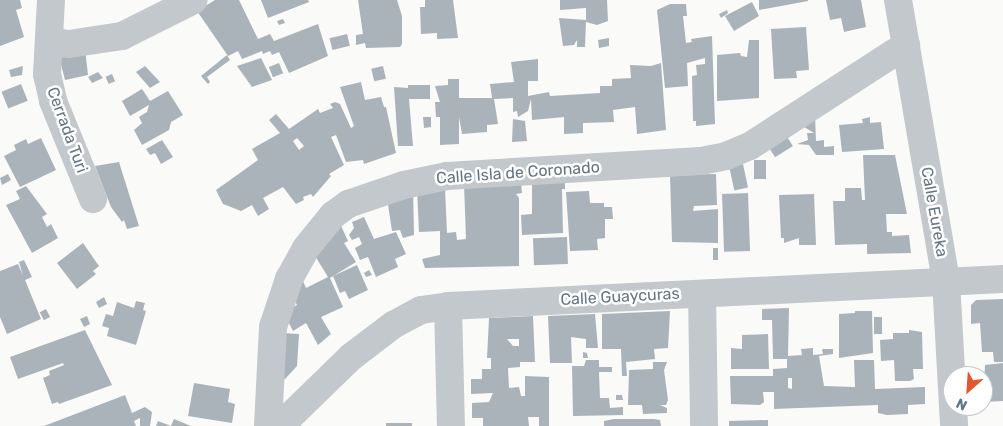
<!DOCTYPE html>
<style>
body{margin:0}
#map{position:relative;width:1003px;height:426px;overflow:hidden;background:#fafaf8;font-family:Rubik,sans-serif}
div>[style]{position:absolute}
[style*='--x']{left:calc(var(--x)*1px);top:calc(var(--y)*1px);width:calc(var(--w)*1px);rotate:calc(var(--a)*1deg)}
.building>*{inset:0;background:#aab3b9;transform-origin:0 0}
.minor>*{height:28px;margin:-14px;padding:0 14px;transform-origin:14px;border-radius:14px;background:#c3c8cc}
span{translate:-50% -50%;white-space:nowrap;text-align:center;line-height:1.15;-webkit-text-stroke:5px #fff;paint-order:stroke}
.street-label{font-size:16px;color:#657683}
.north{position:absolute;left:943px;top:366px;width:50px;height:50px;box-sizing:border-box;background:#fff;border:1px solid #c1c8cd;border-radius:50%;rotate:206deg;font-size:14px;font-weight:700;line-height:20px;text-align:center;color:#657683}
.north::after{content:'';display:block;margin:auto;width:18px;height:22px;background:#e4572e;clip-path:polygon(50% 0,100% 100%,50% 72%,0 100%)}
</style>
<div id="map">
<div class="building">
<div style="clip-path:polygon(0 0,20px 0,22px 8px,16px 10px,24px 37px,0 46px)"></div>
<div style="clip-path:polygon(215px 0,239px 0,258px 39px,270px 34px,274px 41px,318px 24px,328px 56px,289px 73px,279px 52px,272px 55px,270px 51px,263px 54px,262px 51px,242px 59px,238px 51px,228px 56px,197px 11px)"></div>
<div style="clip-path:polygon(261px 0,308px 0,309px 2px,268px 18px)"></div>
<div style="clip-path:polygon(358px 0,397px 0,402px 16px,402px 44px,400px 47px,366px 48px,365px 43px,356px 45px,356px 35px,363px 34px)"></div>
<div style="clip-path:polygon(425px 0,453px 0,458px 38px,437px 39px,437px 33px,421px 34px,420px 7px,425px 7px)"></div>
<div style="clip-path:polygon(560px 0,607px 0,608px 21px,597px 25px,586px 22px,585px 47px,577px 47px,577px 40px,574px 45px,563px 46px,559px 18px,586px 20px,586px 8px,560px 10px)"></div>
<div style="clip-path:polygon(759px 0,808px 0,808px 1px,759px 10px)"></div>
<div style="clip-path:polygon(826px 0,861px 0,866px 27px,844px 32px,841px 18px,830px 20px)"></div>
<div style="clip-path:polygon(752px 2px,759px 16px,734px 31px,725px 16px)"></div>
<div style="clip-path:polygon(670px 4px,686px 4px,687px 16px,683px 16px,686px 43px,692px 42px,691px 39px,712px 36px,715px 124px,696px 126px,696px 121px,693px 121px,692px 76px,697px 75px,696px 65px,705px 64px,705px 58px,687px 63px,688px 86px,665px 88px,657px 10px)"></div>
<div style="clip-path:polygon(727px 10px,728px 13px,721px 18px,719px 14px)"></div>
<div style="clip-path:polygon(283px 19px,285px 23px,279px 25px,277px 21px)"></div>
<div style="clip-path:polygon(806px 27px,809px 70px,796px 71px,797px 78px,774px 79px,771px 29px)"></div>
<div style="left:347px;top:34px;width:12px;height:18px;rotate:76deg"></div>
<div style="clip-path:polygon(609px 38px,609px 46px,599px 48px,598px 40px)"></div>
<div style="clip-path:polygon(749px 40px,759px 40px,759px 98px,717px 101px,717px 55px,740px 53px,741px 56px,747px 57px)"></div>
<div style="clip-path:polygon(85px 49px,88px 75px,65px 80px,58px 53px)"></div>
<div style="clip-path:polygon(227px 55px,230px 60px,207px 77px,210px 82px,208px 84px,201px 76px)"></div>
<div style="clip-path:polygon(261px 58px,272px 80px,252px 87px,237px 66px)"></div>
<div style="clip-path:polygon(538px 59px,538px 81px,528px 81px,528px 96px,549px 92px,550px 96px,600px 93px,600px 86px,612px 86px,612px 79px,631px 78px,630px 65px,651px 66px,661px 63px,666px 130px,637px 134px,635px 107px,613px 110px,614px 122px,583px 123px,583px 133px,564px 134px,564px 117px,532px 120px,531px 99px,528px 111px,518px 117px,517px 111px,513px 112px,513px 98px,494px 99px,498px 124px,487px 125px,487px 132px,462px 134px,459px 117px,459px 144px,440px 145px,440px 117px,436px 117px,435px 102px,440px 102px,435px 86px,448px 85px,448px 79px,459px 79px,459px 98px,492px 98px,490px 84px,514px 82px,511px 62px)"></div>
<div style="left:279px;top:63px;width:11px;height:11px;rotate:68deg"></div>
<div style="clip-path:polygon(23px 66px,22px 75px,11px 77px,9px 70px)"></div>
<div style="clip-path:polygon(145px 66px,160px 82px,150px 88px,136px 72px)"></div>
<div style="left:383px;top:66px;width:13px;height:12px;rotate:77deg"></div>
<div style="clip-path:polygon(98px 72px,103px 78px,92px 83px,88px 77px)"></div>
<div style="left:112px;top:74px;width:8px;height:7px;rotate:67deg"></div>
<div style="clip-path:polygon(evenodd,361px 82px,365px 100px,381px 97px,384px 107px,386px 107px,396px 153px,364px 164px,363px 160px,346px 162px,336px 135px,331px 137px,344px 165px,329px 174px,331px 176px,313px 197px,311px 194px,303px 197px,304px 200px,296px 204px,283px 187px,263px 198px,269px 209px,258px 216px,252px 205px,241px 211px,223px 204px,216px 190px,258px 160px,252px 149px,280px 133px,269px 120px,276px 114px,289px 129px,318px 109px,320px 113px,333px 108px,330px 104px,335px 102px,340px 104px,351px 128px,354px 126px,340px 87px,361px 82px,297px 138px,304px 146px,299px 150px,293px 141px,297px 138px)"></div>
<div style="left:21px;top:84px;width:18px;height:21px;rotate:68deg"></div>
<div style="clip-path:polygon(408px 85px,430px 85px,430px 99px,409px 99px,413px 146px,398px 146px,394px 87px,408px 88px)"></div>
<div style="clip-path:polygon(142px 89px,150px 101px,168px 91px,183px 115px,171px 122px,169px 130px,142px 145px,134px 130px,142px 123px,139px 117px,147px 112px,149px 105px,130px 116px,122px 101px)"></div>
<div style="clip-path:polygon(815px 116px,816px 141px,824px 140px,824px 147px,834px 146px,834px 155px,816px 155px,809px 145px,797px 144px,808px 140px,807px 133px,814px 133px,801px 125px)"></div>
<div style="clip-path:polygon(423px 117px,431px 117px,431px 127px,424px 128px)"></div>
<div style="clip-path:polygon(870px 117px,870px 123px,881px 122px,884px 149px,842px 152px,839px 125px,863px 123px,862px 119px)"></div>
<div style="clip-path:polygon(513px 119px,525px 121px,527px 141px,512px 142px)"></div>
<div style="left:786px;top:135px;width:13px;height:21px;rotate:58deg"></div>
<div style="clip-path:polygon(41px 138px,56px 170px,20px 187px,4px 156px,16px 150px,14px 145px,26px 139px,28px 144px)"></div>
<div style="clip-path:polygon(162px 140px,173px 157px,161px 164px,155px 153px,150px 155px,146px 149px)"></div>
<div style="clip-path:polygon(863px 155px,895px 155px,907px 214px,886px 214px,887px 232px,892px 232px,892px 236px,909px 235px,911px 253px,867px 254px,867px 244px,835px 245px,833px 201px,845px 201px,845px 188px,861px 188px,862px 200px,865px 200px)"></div>
<div style="left:754px;top:160px;width:12px;height:19px"></div>
<div style="clip-path:polygon(119px 162px,139px 226px,127px 229px,124px 220px,122px 222px,111px 207px,95px 166px)"></div>
<div style="left:743px;top:164px;width:24px;height:14px;rotate:78deg"></div>
<div style="clip-path:polygon(8px 174px,11px 180px,2px 185px,0 178px)"></div>
<div style="clip-path:polygon(716px 174px,717px 205px,694px 206px,693px 211px,718px 209px,718px 243px,672px 242px,670px 175px)"></div>
<div style="clip-path:polygon(565px 180px,565px 189px,562px 189px,563px 233px,522px 235px,521px 215px,532px 214px,532px 182px)"></div>
<div style="clip-path:polygon(521px 183px,522px 193px,516px 194px,519px 198px,519px 266px,425px 268px,422px 259px,440px 255px,440px 231px,419px 232px,417px 189px,445px 188px,447px 233px,456px 232px,457px 240px,466px 239px,464px 184px)"></div>
<div style="clip-path:polygon(26px 186px,47px 214px,42px 217px,47px 227px,51px 224px,58px 238px,32px 253px,6px 205px,20px 199px,16px 191px)"></div>
<div style="clip-path:polygon(413px 186px,414px 235px,403px 238px,400px 230px,392px 231px,387px 198px)"></div>
<div style="clip-path:polygon(589px 191px,590px 203px,604px 203px,604px 207px,612px 207px,613px 219px,605px 219px,605px 238px,597px 239px,598px 250px,570px 251px,566px 192px)"></div>
<div style="left:748px;top:193px;width:58px;height:26px;rotate:88deg"></div>
<div style="clip-path:polygon(814px 194px,816px 245px,799px 245px,799px 238px,784px 243px,784px 238px,781px 238px,779px 195px)"></div>
<div style="clip-path:polygon(364px 217px,374px 239px,396px 232px,406px 254px,395px 259px,398px 267px,376px 277px,368px 257px,360px 260px,355px 248px,362px 244px,359px 237px,352px 240px,349px 235px,354px 228px,352px 222px)"></div>
<div style="clip-path:polygon(338px 219px,348px 241px,344px 243px,356px 262px,330px 278px,343px 307px,321px 317px,331px 334px,318px 345px,306px 323px,293px 331px,284px 313px,297px 305px,293px 297px,303px 281px,306px 288px,328px 277px,312px 251px)"></div>
<div style="left:567px;top:237px;width:27px;height:34px;rotate:88deg"></div>
<div style="clip-path:polygon(83px 243px,99px 266px,93px 271px,96px 274px,77px 289px,57px 263px)"></div>
<div style="left:713px;top:248px;width:5px;height:12px"></div>
<div style="clip-path:polygon(24px 260px,32px 277px,25px 280px,41px 319px,7px 334px,0 317px,0 271px,18px 264px,23px 276px,19px 262px)"></div>
<div style="clip-path:polygon(357px 265px,368px 290px,349px 299px,345px 291px,340px 293px,333px 276px)"></div>
<div style="clip-path:polygon(369px 270px,372px 275px,366px 277px,364px 273px)"></div>
<div style="clip-path:polygon(104px 297px,107px 304px,99px 308px,96px 302px)"></div>
<div style="clip-path:polygon(1003px 299px,1003px 362px,994px 362px,993px 352px,982px 352px,980px 323px,971px 324px,971px 305px,976px 300px)"></div>
<div style="clip-path:polygon(136px 301px,145px 303px,143px 310px,146px 311px,136px 345px,107px 336px,109px 328px,102px 326px,106px 314px,113px 316px,117px 302px,134px 308px)"></div>
<div style="clip-path:polygon(evenodd,789px 308px,788px 356px,802px 355px,801px 349px,813px 348px,813px 355px,823px 354px,822px 349px,833px 349px,833px 354px,819px 356px,824px 386px,855px 387px,854px 360px,874px 360px,875px 389px,925px 387px,925px 404px,908px 405px,908px 414px,887px 415px,878px 413px,878px 405px,774px 409px,774px 392px,763px 392px,764px 402px,760px 405px,731px 404px,730px 376px,773px 376px,773px 369px,787px 368px,787px 359px,773px 359px,772px 320px,762px 320px,762px 309px,789px 308px,788px 378px,792px 378px,792px 389px,788px 388px,788px 378px)"></div>
<div style="left:46px;top:309px;width:9px;height:7px;rotate:63deg"></div>
<div style="clip-path:polygon(670px 311px,668px 348px,654px 349px,655px 359px,626px 362px,627px 376px,622px 376px,621px 349px,602px 349px,602px 314px)"></div>
<div style="clip-path:polygon(855px 311px,872px 311px,873px 353px,839px 358px,839px 314px,855px 313px)"></div>
<div style="clip-path:polygon(595px 314px,598px 348px,586px 348px,586px 339px,571px 337px,572px 363px,550px 363px,548px 316px)"></div>
<div style="clip-path:polygon(87px 316px,90px 324px,84px 327px,80px 319px)"></div>
<div style="clip-path:polygon(evenodd,533px 316px,535px 362px,520px 362px,520px 367px,508px 368px,509px 388px,519px 387px,521px 396px,525px 396px,525px 376px,549px 377px,549px 426px,539px 426px,539px 417px,528px 417px,529px 426px,483px 426px,483px 418px,472px 418px,472px 403px,489px 402px,493px 393px,471px 394px,471px 379px,482px 379px,482px 369px,491px 369px,491px 358px,487px 358px,489px 318px,533px 316px,507px 339px,519px 339px,519px 346px,513px 346px,507px 339px)"></div>
<div style="left:874px;top:317px;width:8px;height:17px"></div>
<div style="clip-path:polygon(85px 330px,112px 385px,59px 404px,58px 402px,52px 404px,43px 378px,50px 375px,49px 371px,64px 365px,63px 363px,18px 379px,10px 357px)"></div>
<div style="clip-path:polygon(909px 330px,922px 332px,923px 369px,913px 369px,914px 379px,910px 381px,895px 381px,894px 360px,881px 361px,880px 340px,893px 339px,893px 333px,909px 333px)"></div>
<div style="clip-path:polygon(282px 333px,299px 334px,297px 366px,285px 379px,278px 377px)"></div>
<div style="clip-path:polygon(768px 334px,769px 369px,731px 369px,731px 348px,742px 349px,742px 335px)"></div>
<div style="clip-path:polygon(583px 352px,587px 353px,588px 358px,583px 358px)"></div>
<div style="clip-path:polygon(586px 360px,599px 360px,599px 367px,612px 367px,612px 372px,599px 372px,600px 398px,609px 398px,610px 408px,623px 407px,623px 415px,573px 416px,572px 366px,584px 366px)"></div>
<div style="clip-path:polygon(653px 362px,667px 362px,664px 370px,668px 400px,666px 405px,660px 405px,667px 408px,667px 413px,643px 414px,642px 405px,628px 405px,629px 370px,653px 369px)"></div>
<div style="clip-path:polygon(1003px 363px,1003px 401px,983px 402px,985px 365px)"></div>
<div style="clip-path:polygon(194px 383px,230px 389px,228px 402px,235px 404px,232px 423px,188px 416px)"></div>
<div style="clip-path:polygon(125px 395px,132px 413px,145px 407px,152px 412px,150px 426px,140px 426px,140px 418px,134px 421px,136px 426px,44px 426px)"></div>
<div style="clip-path:polygon(616px 395px,622px 395px,623px 400px,616px 400px)"></div>
<div style="clip-path:polygon(174px 419px,191px 426px,171px 426px)"></div>
<div style="clip-path:polygon(614px 419px,654px 419px,660px 420px,661px 426px,604px 426px,604px 421px)"></div>
<div style="clip-path:polygon(768px 420px,768px 426px,729px 426px,729px 421px)"></div>
<div style="clip-path:polygon(158px 421px,171px 426px,156px 426px)"></div>
<div style="left:386px;top:423px;width:26px;height:3px"></div>
</div>
<div class="minor">
<div style="--x:51;--y:0;--w:74;--a:93.1"></div>
<div style="--x:47;--y:74;--w:28;--a:77"></div>
<div style="--x:53;--y:101;--w:106;--a:67.8"></div>
<div style="--x:898;--y:0;--w:285;--a:80.3"></div>
<div style="--x:946;--y:281;--w:145;--a:86.8"></div>
<div style="--x:49;--y:41;--w:20;--a:9"></div>
<div style="--x:69;--y:44;--w:54;--a:-8.6"></div>
<div style="--x:122;--y:36;--w:80;--a:-26.6"></div>
<div style="--x:702;--y:294;--w:132;--a:89.1"></div>
<div style="--x:448;--y:306;--w:120;--a:88.6"></div>
<div style="--x:268;--y:426;--w:99;--a:-87.1"></div>
<div style="--x:273;--y:327;--w:51;--a:-71.6"></div>
<div style="--x:289;--y:279;--w:35;--a:-61"></div>
<div style="--x:306;--y:248;--w:43;--a:-50.7"></div>
<div style="--x:333;--y:215;--w:19;--a:-36"></div>
<div style="--x:348;--y:204;--w:59;--a:-18.7"></div>
<div style="--x:404;--y:185;--w:44;--a:-11.8"></div>
<div style="--x:447;--y:176;--w:254;--a:-3.4"></div>
<div style="--x:701;--y:161;--w:25;--a:-11"></div>
<div style="--x:726;--y:156;--w:26;--a:-23"></div>
<div style="--x:750;--y:146;--w:186;--a:-32.9"></div>
<div style="--x:280;--y:426;--w:99;--a:-44.2"></div>
<div style="--x:351;--y:357;--w:53;--a:-37.3"></div>
<div style="--x:393;--y:325;--w:32;--a:-28"></div>
<div style="--x:421;--y:310;--w:27;--a:-8"></div>
<div style="--x:448;--y:306;--w:556;--a:-2.79"></div>
</div>
<div class="street-label">
<span style="left:67px;top:130px;rotate:70deg">Cerrada Turi</span>
<span style="left:518px;top:173px;rotate:-4deg">Calle Isla de Coronado</span>
<span style="left:934px;top:212px;rotate:80deg">Calle Eureka</span>
<span style="left:620px;top:297px;rotate:-3deg">Calle Guaycuras</span>
</div>
<div class="north">N</div>
</div>
